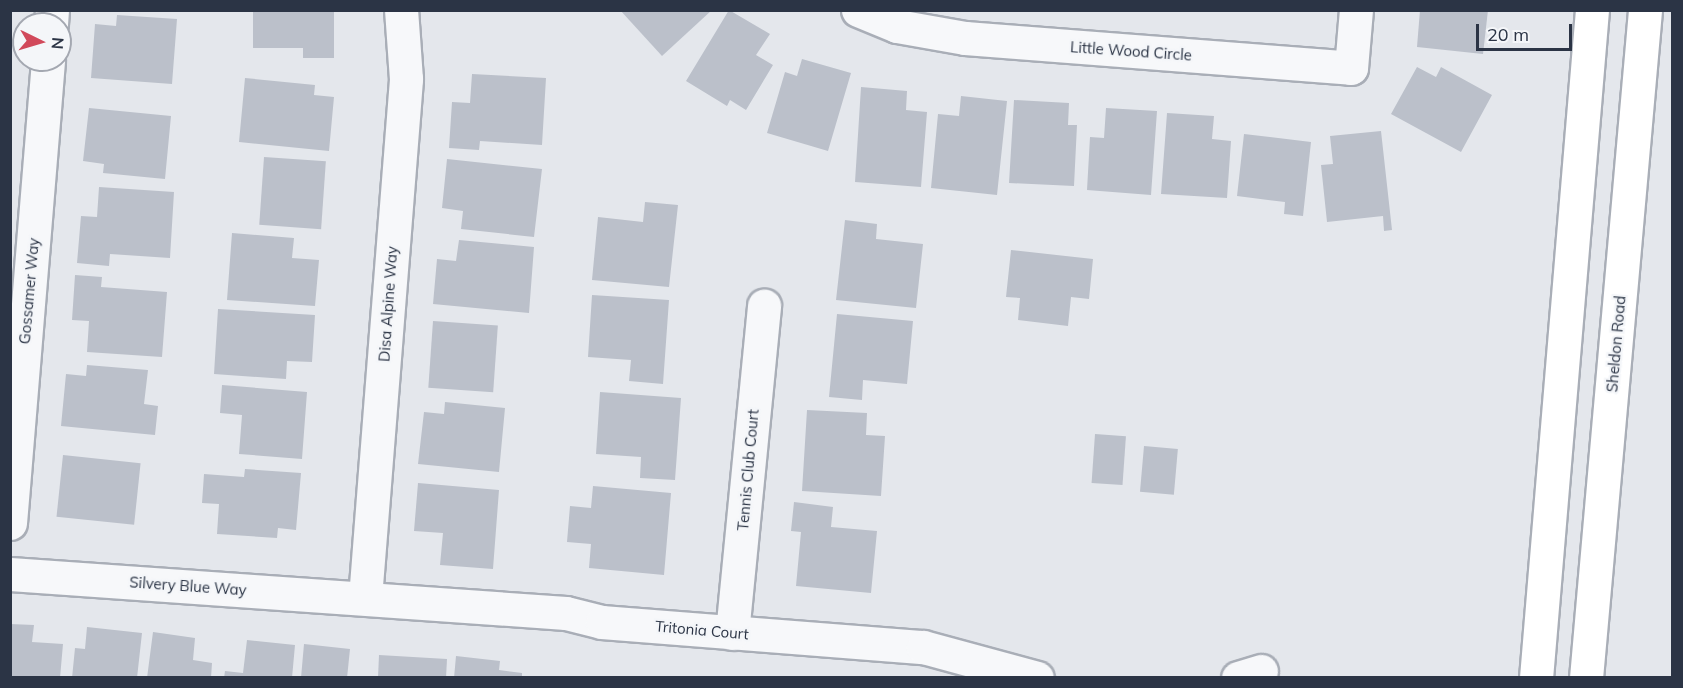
<!DOCTYPE html>
<style>
body{margin:0}
#map{position:relative;width:1683px;height:688px;overflow:hidden;background:#e4e7ec;font-family:Mulish,sans-serif}
div>[style]{position:absolute}
[style*='--x']{left:calc(var(--x)*1px);top:calc(var(--y)*1px);width:calc(var(--w)*1px);rotate:calc(var(--a)*1deg)}
.building>*{inset:0;background:#bbc0ca;transform-origin:0 0}
.roads{filter:drop-shadow(2px 0 #a9aeb7) drop-shadow(-2px 0 #a9aeb7) drop-shadow(0 2px #a9aeb7) drop-shadow(0 -2px #a9aeb7)}
.minor>*{height:33px;margin:-16.5px;padding:0 16.5px;transform-origin:16.5px;border-radius:16.5px;background:#f7f8fa}
.major>*{height:33px;margin:-16.5px;padding:0 16.5px;transform-origin:16.5px;border-radius:16.5px;background:#fff}
span{translate:-50% -50%;white-space:nowrap;text-align:center;line-height:1.15;-webkit-text-stroke:4.5px #f4f6f9;paint-order:stroke}
.street-label{font-size:15px;color:#2b3445}
.frame{position:absolute;inset:0;border:12px solid #2b3445;pointer-events:none}
.north{position:absolute;left:12px;top:12px;width:60px;height:60px;box-sizing:border-box;background:#f4f6f9;border:2px solid #a4a8b1;border-radius:50%;rotate:95deg;font-size:16px;font-weight:700;line-height:24px;text-align:center;color:#2b3445}
.north::after{content:'';display:block;margin:auto;width:21px;height:27px;background:#d1495b;clip-path:polygon(50% 0,100% 100%,50% 72%,0 100%)}
.scale{position:absolute;left:1476px;top:24px;width:96px;height:27px;box-sizing:border-box;border:3px solid #2b3445;border-top:0;padding-left:8px;font-size:18px;line-height:21px;white-space:nowrap;color:#2b3445;-webkit-text-stroke:4px #f4f6f9;paint-order:stroke}
</style>
<div id="map">
<div class="building">
<div style="clip-path:polygon(253px 10px,334px 10px,334px 58px,303px 58px,303px 48px,253px 48px)"></div>
<div style="clip-path:polygon(620px 10px,712px 10px,662px 56px)"></div>
<div style="clip-path:polygon(729px 10px,770px 34px,756px 55px,773px 65px,746px 110px,730px 100px,727px 106px,686px 81px)"></div>
<div style="clip-path:polygon(1420px 10px,1488px 10px,1483px 54px,1417px 47px)"></div>
<div style="clip-path:polygon(117px 15px,177px 19px,172px 84px,91px 78px,95px 24px,116px 26px)"></div>
<div style="clip-path:polygon(802px 59px,851px 73px,828px 151px,767px 133px,785px 72px,797px 76px)"></div>
<div style="clip-path:polygon(1417px 67px,1436px 77px,1441px 67px,1492px 95px,1461px 152px,1391px 114px)"></div>
<div style="clip-path:polygon(472px 74px,546px 78px,542px 145px,480px 141px,479px 150px,449px 148px,452px 102px,470px 103px)"></div>
<div style="clip-path:polygon(245px 78px,315px 85px,314px 95px,334px 97px,329px 151px,239px 142px)"></div>
<div style="clip-path:polygon(861px 87px,907px 91px,906px 110px,927px 112px,921px 187px,855px 182px)"></div>
<div style="clip-path:polygon(961px 96px,1007px 101px,997px 195px,931px 188px,938px 114px,959px 116px)"></div>
<div style="clip-path:polygon(1014px 100px,1069px 103px,1068px 125px,1077px 125px,1074px 186px,1009px 183px)"></div>
<div style="clip-path:polygon(89px 108px,171px 116px,165px 179px,103px 173px,104px 164px,83px 161px)"></div>
<div style="clip-path:polygon(1106px 108px,1157px 111px,1151px 195px,1087px 190px,1090px 137px,1104px 138px)"></div>
<div style="clip-path:polygon(1167px 113px,1214px 116px,1212px 139px,1231px 141px,1227px 198px,1161px 194px)"></div>
<div style="clip-path:polygon(1381px 131px,1392px 230px,1384px 231px,1383px 216px,1327px 222px,1321px 165px,1333px 164px,1330px 136px)"></div>
<div style="clip-path:polygon(1244px 134px,1311px 142px,1303px 216px,1284px 214px,1285px 202px,1237px 196px)"></div>
<div style="left:264px;top:157px;width:62px;height:68px;rotate:4deg"></div>
<div style="clip-path:polygon(447px 159px,542px 169px,534px 237px,461px 229px,463px 211px,442px 208px)"></div>
<div style="clip-path:polygon(99px 187px,174px 192px,170px 258px,110px 254px,109px 266px,77px 263px,81px 216px,97px 217px)"></div>
<div style="clip-path:polygon(645px 202px,678px 205px,669px 287px,592px 280px,598px 217px,643px 222px)"></div>
<div style="clip-path:polygon(845px 220px,877px 224px,876px 239px,923px 244px,916px 308px,836px 300px)"></div>
<div style="clip-path:polygon(232px 233px,294px 238px,292px 258px,319px 260px,315px 306px,227px 300px)"></div>
<div style="clip-path:polygon(459px 240px,534px 247px,529px 313px,433px 304px,437px 259px,456px 261px)"></div>
<div style="clip-path:polygon(1011px 250px,1093px 259px,1089px 299px,1071px 297px,1068px 326px,1018px 320px,1020px 298px,1006px 297px)"></div>
<div style="clip-path:polygon(75px 275px,102px 277px,101px 287px,167px 292px,162px 357px,87px 352px,89px 321px,72px 320px)"></div>
<div style="clip-path:polygon(592px 295px,669px 300px,663px 384px,629px 381px,631px 360px,588px 357px)"></div>
<div style="clip-path:polygon(218px 309px,315px 315px,312px 362px,287px 361px,286px 379px,214px 374px)"></div>
<div style="clip-path:polygon(837px 314px,913px 321px,907px 384px,863px 380px,862px 400px,829px 397px)"></div>
<div style="left:433px;top:321px;width:65px;height:67px;rotate:4deg"></div>
<div style="clip-path:polygon(87px 365px,148px 370px,144px 404px,158px 406px,155px 435px,61px 426px,66px 374px,86px 376px)"></div>
<div style="clip-path:polygon(222px 385px,307px 392px,302px 459px,239px 454px,242px 415px,220px 413px)"></div>
<div style="clip-path:polygon(600px 392px,681px 398px,675px 480px,640px 478px,641px 457px,596px 454px)"></div>
<div style="clip-path:polygon(445px 402px,505px 408px,499px 472px,418px 464px,424px 412px,444px 414px)"></div>
<div style="clip-path:polygon(807px 410px,867px 413px,866px 435px,885px 436px,881px 496px,802px 491px)"></div>
<div style="left:1095px;top:434px;width:31px;height:49px;rotate:4deg"></div>
<div style="left:1144px;top:446px;width:34px;height:46px;rotate:5deg"></div>
<div style="left:63px;top:455px;width:78px;height:62px;rotate:6deg"></div>
<div style="clip-path:polygon(245px 469px,301px 473px,296px 530px,278px 528px,277px 538px,217px 534px,219px 504px,202px 503px,204px 474px,244px 477px)"></div>
<div style="clip-path:polygon(418px 483px,499px 490px,493px 569px,440px 565px,443px 533px,414px 531px)"></div>
<div style="clip-path:polygon(593px 486px,671px 493px,664px 575px,589px 568px,591px 544px,567px 542px,570px 506px,591px 508px)"></div>
<div style="clip-path:polygon(794px 502px,833px 507px,831px 527px,877px 531px,871px 593px,796px 586px,801px 532px,791px 531px)"></div>
<div style="clip-path:polygon(10px 624px,34px 625px,32px 642px,63px 644px,60px 678px,10px 678px)"></div>
<div style="clip-path:polygon(87px 627px,142px 633px,137px 678px,72px 678px,75px 648px,85px 649px)"></div>
<div style="clip-path:polygon(153px 632px,195px 638px,193px 660px,212px 663px,211px 678px,147px 678px)"></div>
<div style="clip-path:polygon(247px 640px,295px 645px,292px 678px,224px 678px,225px 671px,243px 673px)"></div>
<div style="clip-path:polygon(304px 644px,350px 649px,347px 678px,301px 678px)"></div>
<div style="clip-path:polygon(379px 655px,447px 659px,446px 678px,378px 678px)"></div>
<div style="clip-path:polygon(456px 656px,500px 661px,499px 670px,522px 673px,522px 678px,454px 678px)"></div>
</div>
<div class="roads">
<div class="minor">
<div style="--x:858;--y:10;--w:42;--a:22.3"></div>
<div style="--x:897;--y:26;--w:69;--a:10"></div>
<div style="--x:965;--y:38;--w:387;--a:4.4"></div>
<div style="--x:1351;--y:68;--w:58;--a:-85.1"></div>
<div style="--x:51;--y:24;--w:14;--a:-86"></div>
<div style="--x:10;--y:523;--w:465;--a:-85.3"></div>
<div style="--x:10;--y:574;--w:557;--a:4.01"></div>
<div style="--x:566;--y:613;--w:37;--a:14"></div>
<div style="--x:602;--y:622;--w:322;--a:4.5"></div>
<div style="--x:923;--y:647;--w:118;--a:15.2"></div>
<div style="--x:365;--y:598;--w:521;--a:-85.48"></div>
<div style="--x:406;--y:79;--w:69;--a:-94.1"></div>
<div style="--x:732;--y:633;--w:329;--a:-84.4"></div>
<div style="--x:1238;--y:678;--w:24;--a:-17"></div>
</div>
<div class="major">
<div style="--x:1536;--y:678;--w:670;--a:-85.21"></div>
<div style="--x:1586;--y:678;--w:671;--a:-84.95"></div>
</div>
</div>
<div class="street-label">
<span style="left:1131px;top:51px;rotate:4deg">Little Wood Circle</span>
<span style="left:29px;top:291px;rotate:-85deg">Gossamer Way</span>
<span style="left:388px;top:304px;rotate:-86deg">Disa Alpine Way</span>
<span style="left:1616px;top:344px;rotate:-85deg">Sheldon Road</span>
<span style="left:748px;top:470px;rotate:-85deg">Tennis Club Court</span>
<span style="left:188px;top:586px;rotate:4deg">Silvery Blue Way</span>
<span style="left:702px;top:630px;rotate:5deg">Tritonia Court</span>
</div>
<div class="frame"></div>
<div class="north">N</div>
<div class="scale">20 m</div>
</div>
